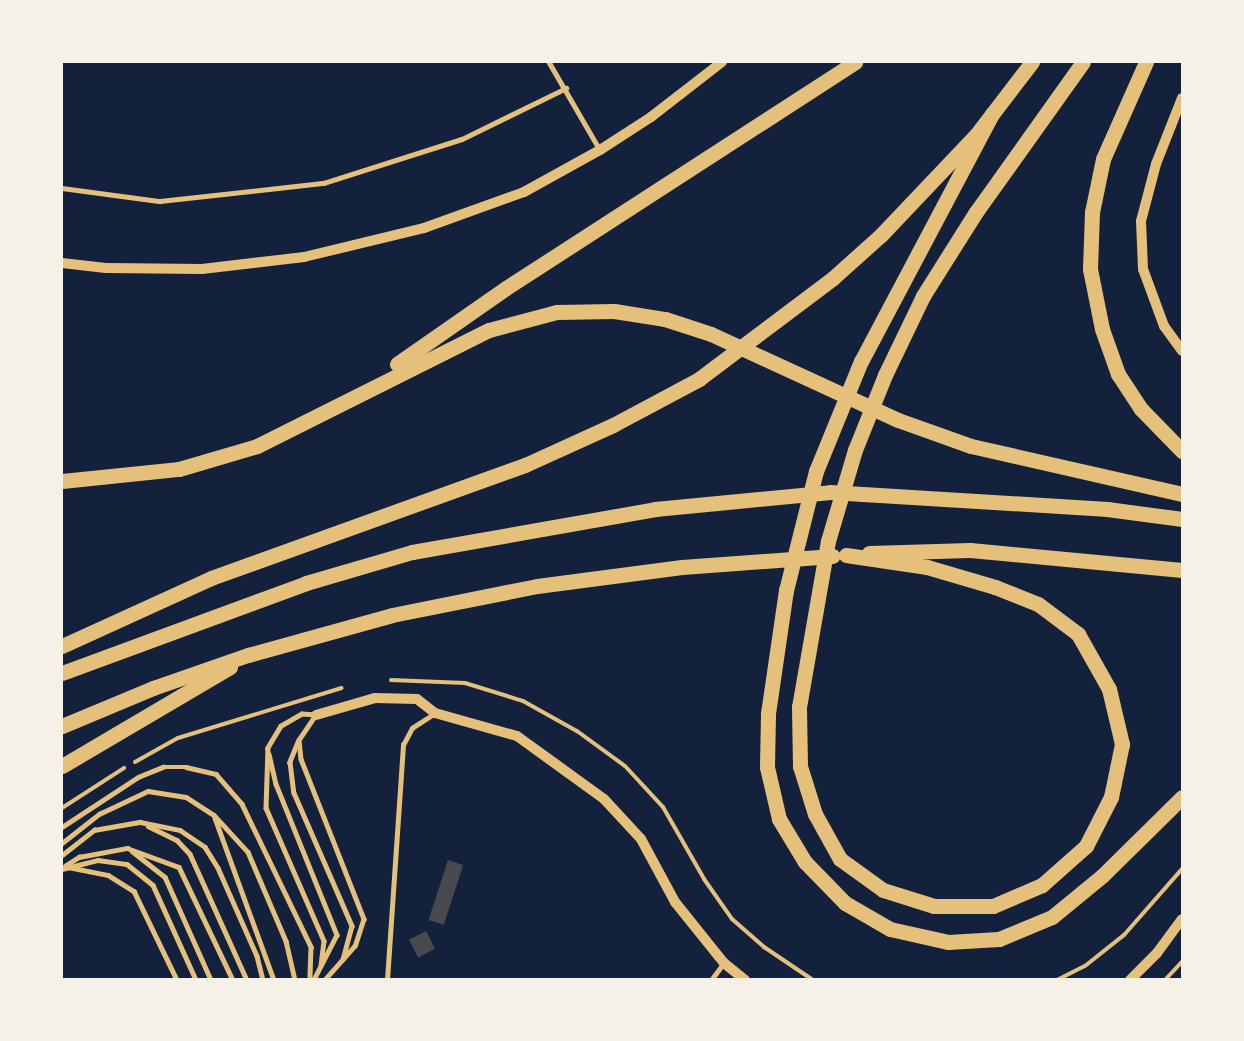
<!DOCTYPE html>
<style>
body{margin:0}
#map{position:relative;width:1244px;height:1041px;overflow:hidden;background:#14213d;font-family:"Open Sans",sans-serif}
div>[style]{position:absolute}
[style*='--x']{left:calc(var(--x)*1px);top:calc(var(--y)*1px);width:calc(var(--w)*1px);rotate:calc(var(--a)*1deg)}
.building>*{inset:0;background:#48494c;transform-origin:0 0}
.path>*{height:4px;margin:-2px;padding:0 2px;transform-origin:2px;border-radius:2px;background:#e5c07b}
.service>*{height:4.5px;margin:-2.25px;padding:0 2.25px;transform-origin:2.25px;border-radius:2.25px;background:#e5c07b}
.tertiary>*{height:10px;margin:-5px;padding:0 5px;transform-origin:5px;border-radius:5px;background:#e5c07b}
.primary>*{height:15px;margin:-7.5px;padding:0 7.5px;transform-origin:7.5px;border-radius:7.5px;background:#e5c07b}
span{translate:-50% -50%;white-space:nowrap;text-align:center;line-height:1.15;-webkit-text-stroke:6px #f6f1e7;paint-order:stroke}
.frame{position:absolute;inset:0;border:63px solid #f6f1e7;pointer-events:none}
</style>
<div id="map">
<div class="building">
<div style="left:448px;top:860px;width:16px;height:63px;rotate:18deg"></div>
<div style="left:426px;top:931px;width:20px;height:19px;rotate:63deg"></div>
</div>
<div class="path">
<div style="--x:391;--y:680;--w:74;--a:2.3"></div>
<div style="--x:465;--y:683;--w:61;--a:17.2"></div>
<div style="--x:523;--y:701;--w:62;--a:29.1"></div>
<div style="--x:577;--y:731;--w:59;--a:36.1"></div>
<div style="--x:625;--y:766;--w:56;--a:47.2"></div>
<div style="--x:663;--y:807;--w:83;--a:60.3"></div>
<div style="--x:704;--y:879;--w:49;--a:55"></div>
<div style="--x:732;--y:919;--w:43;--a:41.2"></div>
<div style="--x:764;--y:947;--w:59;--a:34"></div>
<div style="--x:135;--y:762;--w:49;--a:-29.2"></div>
<div style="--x:178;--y:738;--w:171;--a:-17"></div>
<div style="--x:62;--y:808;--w:74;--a:-32.8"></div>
<div style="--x:1057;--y:980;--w:31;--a:-27"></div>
<div style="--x:1085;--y:966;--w:50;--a:-38.5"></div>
<div style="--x:1124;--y:935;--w:88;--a:-48.7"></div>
<div style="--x:1165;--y:980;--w:25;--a:-47"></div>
</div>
<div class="service">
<div style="--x:549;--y:62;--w:102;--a:59.9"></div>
<div style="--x:62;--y:188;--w:99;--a:7.6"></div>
<div style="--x:160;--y:201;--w:165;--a:-6.3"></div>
<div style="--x:324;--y:183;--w:145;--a:-17.7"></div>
<div style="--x:462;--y:139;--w:116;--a:-26.1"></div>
<div style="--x:316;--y:715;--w:30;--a:124"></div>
<div style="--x:299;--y:740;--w:19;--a:84"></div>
<div style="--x:301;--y:759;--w:172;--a:68.5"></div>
<div style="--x:364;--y:919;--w:28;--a:108"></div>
<div style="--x:355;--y:946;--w:45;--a:131.4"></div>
<div style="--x:316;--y:715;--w:14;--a:-176"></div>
<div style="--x:302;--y:714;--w:24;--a:150"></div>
<div style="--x:281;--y:726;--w:26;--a:121"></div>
<div style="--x:268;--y:748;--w:60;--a:91.9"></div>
<div style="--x:266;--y:808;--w:145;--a:66.4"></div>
<div style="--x:324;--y:941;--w:24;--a:97"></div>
<div style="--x:298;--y:742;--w:22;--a:112"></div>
<div style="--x:290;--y:762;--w:31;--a:83"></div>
<div style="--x:294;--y:793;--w:145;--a:66.4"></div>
<div style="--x:352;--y:926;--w:34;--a:105"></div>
<div style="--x:269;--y:754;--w:31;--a:77"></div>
<div style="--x:276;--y:784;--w:163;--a:68"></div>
<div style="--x:337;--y:935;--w:51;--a:117.1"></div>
<div style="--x:215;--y:818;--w:172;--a:70"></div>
<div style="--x:148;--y:826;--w:32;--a:26"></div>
<div style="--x:177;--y:840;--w:19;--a:47"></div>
<div style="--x:190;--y:854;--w:138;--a:65.7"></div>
<div style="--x:62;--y:827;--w:91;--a:-33.3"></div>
<div style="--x:138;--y:777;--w:27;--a:-22"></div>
<div style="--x:163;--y:767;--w:23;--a:0"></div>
<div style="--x:186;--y:767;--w:31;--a:13"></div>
<div style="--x:216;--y:774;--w:40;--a:49"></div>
<div style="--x:242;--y:804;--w:159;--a:64.2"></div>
<div style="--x:311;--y:947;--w:33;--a:92"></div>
<div style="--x:62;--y:843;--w:47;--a:-38.1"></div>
<div style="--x:99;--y:814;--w:54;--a:-25.1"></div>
<div style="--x:148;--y:791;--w:38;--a:9"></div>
<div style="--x:186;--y:797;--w:33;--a:33"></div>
<div style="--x:214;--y:815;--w:50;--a:47.4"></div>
<div style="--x:248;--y:852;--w:97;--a:66.9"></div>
<div style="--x:286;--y:941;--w:40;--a:77"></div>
<div style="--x:132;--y:851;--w:42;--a:38.2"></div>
<div style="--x:165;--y:877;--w:113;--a:65.9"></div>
<div style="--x:62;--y:855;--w:41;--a:-38"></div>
<div style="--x:94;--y:830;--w:47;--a:-9.9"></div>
<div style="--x:140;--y:822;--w:41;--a:11.3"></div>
<div style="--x:180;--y:830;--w:30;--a:34"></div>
<div style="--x:205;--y:847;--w:25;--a:58"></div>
<div style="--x:218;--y:868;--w:96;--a:66.1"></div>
<div style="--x:257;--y:956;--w:25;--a:76"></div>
<div style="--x:65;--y:866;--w:17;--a:-33"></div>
<div style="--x:79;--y:857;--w:49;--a:-10.6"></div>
<div style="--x:127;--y:848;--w:55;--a:20.1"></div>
<div style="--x:179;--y:867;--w:125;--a:64.5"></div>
<div style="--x:68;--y:867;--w:41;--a:11.3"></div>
<div style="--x:108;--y:875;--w:31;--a:32"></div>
<div style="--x:134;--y:891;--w:99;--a:64.2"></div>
<div style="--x:62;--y:869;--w:37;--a:-14"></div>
<div style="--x:98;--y:860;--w:29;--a:8"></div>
<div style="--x:127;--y:864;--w:33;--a:39"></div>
<div style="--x:153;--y:885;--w:104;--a:65.6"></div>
<div style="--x:387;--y:980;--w:236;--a:-86.1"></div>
<div style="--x:403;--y:745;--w:19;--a:-62"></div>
<div style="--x:412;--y:728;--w:27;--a:-33"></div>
<div style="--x:711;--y:980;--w:21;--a:-53"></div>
</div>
<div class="tertiary">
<div style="--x:1182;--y:98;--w:71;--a:111.5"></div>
<div style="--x:1156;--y:164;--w:59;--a:104.7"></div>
<div style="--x:1141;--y:221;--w:48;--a:87.6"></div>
<div style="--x:1143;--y:269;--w:61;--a:69.8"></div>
<div style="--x:1164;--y:326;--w:31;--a:54"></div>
<div style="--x:62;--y:263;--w:44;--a:6.5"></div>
<div style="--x:106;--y:268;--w:96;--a:0.6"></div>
<div style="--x:202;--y:269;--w:103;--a:-6.7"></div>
<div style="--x:304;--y:257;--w:123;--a:-13.6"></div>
<div style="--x:424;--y:228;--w:106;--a:-19.8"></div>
<div style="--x:524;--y:192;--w:87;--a:-28.9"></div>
<div style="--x:600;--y:150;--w:61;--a:-32.9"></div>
<div style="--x:651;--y:117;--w:90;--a:-37.8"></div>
<div style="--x:316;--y:715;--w:61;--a:-16.1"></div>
<div style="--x:375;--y:698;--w:42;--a:1.4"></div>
<div style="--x:417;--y:699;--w:23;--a:38"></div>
<div style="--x:435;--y:713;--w:85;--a:15.7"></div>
<div style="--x:517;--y:736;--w:107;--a:35.9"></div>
<div style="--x:604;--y:799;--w:54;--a:47.2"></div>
<div style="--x:641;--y:839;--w:72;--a:61.6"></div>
<div style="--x:675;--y:902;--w:78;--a:51.2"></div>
<div style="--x:724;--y:963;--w:27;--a:39"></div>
<div style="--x:1130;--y:980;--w:38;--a:-45"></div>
<div style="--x:1157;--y:953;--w:42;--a:-53.7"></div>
</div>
<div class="primary">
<div style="--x:1146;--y:62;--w:106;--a:113.9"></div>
<div style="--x:1103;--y:159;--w:54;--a:101.7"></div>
<div style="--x:1092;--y:212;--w:57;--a:92"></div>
<div style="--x:1090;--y:269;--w:61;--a:78.7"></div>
<div style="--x:1102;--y:329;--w:48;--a:70.4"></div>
<div style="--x:1118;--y:374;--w:42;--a:56.7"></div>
<div style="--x:1141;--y:409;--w:59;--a:45.7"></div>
<div style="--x:992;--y:114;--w:280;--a:117.9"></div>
<div style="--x:861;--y:361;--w:119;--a:112.2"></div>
<div style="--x:816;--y:471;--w:123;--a:104.1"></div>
<div style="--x:786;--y:590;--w:125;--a:98.3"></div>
<div style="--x:768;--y:714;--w:53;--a:91.1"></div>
<div style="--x:767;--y:767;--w:53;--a:77"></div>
<div style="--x:779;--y:819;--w:50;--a:58.8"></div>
<div style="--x:805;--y:862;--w:57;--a:45.7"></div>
<div style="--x:845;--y:903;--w:52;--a:30"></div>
<div style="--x:890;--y:929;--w:59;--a:12.6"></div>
<div style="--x:948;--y:942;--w:51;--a:-3.4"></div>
<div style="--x:999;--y:939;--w:57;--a:-22.5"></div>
<div style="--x:1052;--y:917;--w:65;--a:-39.4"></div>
<div style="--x:1102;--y:876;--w:112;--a:-44.6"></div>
<div style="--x:397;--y:364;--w:133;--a:-34.9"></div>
<div style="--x:506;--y:288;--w:416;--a:-32.9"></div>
<div style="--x:62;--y:481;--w:118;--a:-5.9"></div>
<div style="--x:179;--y:469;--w:81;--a:-16.4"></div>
<div style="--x:257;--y:446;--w:259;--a:-26.6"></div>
<div style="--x:489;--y:330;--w:70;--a:-14.8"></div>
<div style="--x:557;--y:312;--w:57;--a:-1"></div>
<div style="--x:614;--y:311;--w:52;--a:8.9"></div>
<div style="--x:665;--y:319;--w:48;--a:18.1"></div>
<div style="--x:711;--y:334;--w:206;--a:24.7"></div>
<div style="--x:898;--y:420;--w:77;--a:19.6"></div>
<div style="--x:971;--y:446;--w:216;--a:12.8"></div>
<div style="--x:869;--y:553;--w:101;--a:-1.7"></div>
<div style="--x:970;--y:550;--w:213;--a:5.4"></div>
<div style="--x:846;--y:555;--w:82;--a:8.4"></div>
<div style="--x:927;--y:567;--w:71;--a:16.4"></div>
<div style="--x:995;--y:587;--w:46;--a:21.6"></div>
<div style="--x:1038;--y:604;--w:50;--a:36.9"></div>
<div style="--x:1078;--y:634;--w:63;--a:60.6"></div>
<div style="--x:1109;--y:689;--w:57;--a:76.7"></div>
<div style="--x:1122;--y:744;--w:54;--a:101.7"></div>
<div style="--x:1111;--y:797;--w:55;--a:117"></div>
<div style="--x:1086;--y:846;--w:59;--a:138.4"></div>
<div style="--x:1042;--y:885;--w:53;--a:156.8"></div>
<div style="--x:993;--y:906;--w:59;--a:180"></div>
<div style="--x:934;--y:906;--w:53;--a:-162.6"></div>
<div style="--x:883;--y:890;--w:53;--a:-144.2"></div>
<div style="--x:840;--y:859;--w:51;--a:-119.1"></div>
<div style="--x:815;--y:814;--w:50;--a:-107.4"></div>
<div style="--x:800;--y:766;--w:59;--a:-91"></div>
<div style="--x:799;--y:707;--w:169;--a:-80.1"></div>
<div style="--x:828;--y:541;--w:95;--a:-73.5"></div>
<div style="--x:855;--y:450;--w:81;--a:-68.2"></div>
<div style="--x:885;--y:375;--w:88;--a:-64.3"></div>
<div style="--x:923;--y:296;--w:99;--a:-57.8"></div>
<div style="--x:976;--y:212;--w:184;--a:-54.5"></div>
<div style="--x:62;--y:646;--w:164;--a:-24.5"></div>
<div style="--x:211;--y:578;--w:334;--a:-19.8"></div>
<div style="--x:525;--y:465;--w:97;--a:-24.4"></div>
<div style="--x:613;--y:425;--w:98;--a:-28.1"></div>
<div style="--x:699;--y:379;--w:168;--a:-37"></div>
<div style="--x:833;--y:278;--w:64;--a:-41.9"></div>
<div style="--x:881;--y:235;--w:138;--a:-46.5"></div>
<div style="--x:976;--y:135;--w:92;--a:-52.5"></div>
<div style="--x:62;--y:673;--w:260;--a:-20.2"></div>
<div style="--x:306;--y:583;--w:110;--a:-16.3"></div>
<div style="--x:412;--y:552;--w:247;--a:-10"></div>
<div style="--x:655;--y:509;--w:176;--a:-5.5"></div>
<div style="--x:830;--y:492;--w:278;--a:3.5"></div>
<div style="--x:1107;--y:509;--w:76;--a:7.6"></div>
<div style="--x:62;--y:726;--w:99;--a:-22.7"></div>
<div style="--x:153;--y:688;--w:101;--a:-19.2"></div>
<div style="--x:248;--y:655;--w:149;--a:-15.5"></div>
<div style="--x:392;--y:615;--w:148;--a:-11.3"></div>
<div style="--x:537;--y:586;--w:146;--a:-7.5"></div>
<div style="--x:682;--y:567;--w:151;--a:-4.2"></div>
<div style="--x:62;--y:766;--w:195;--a:-30.5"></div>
</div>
<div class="frame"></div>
</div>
